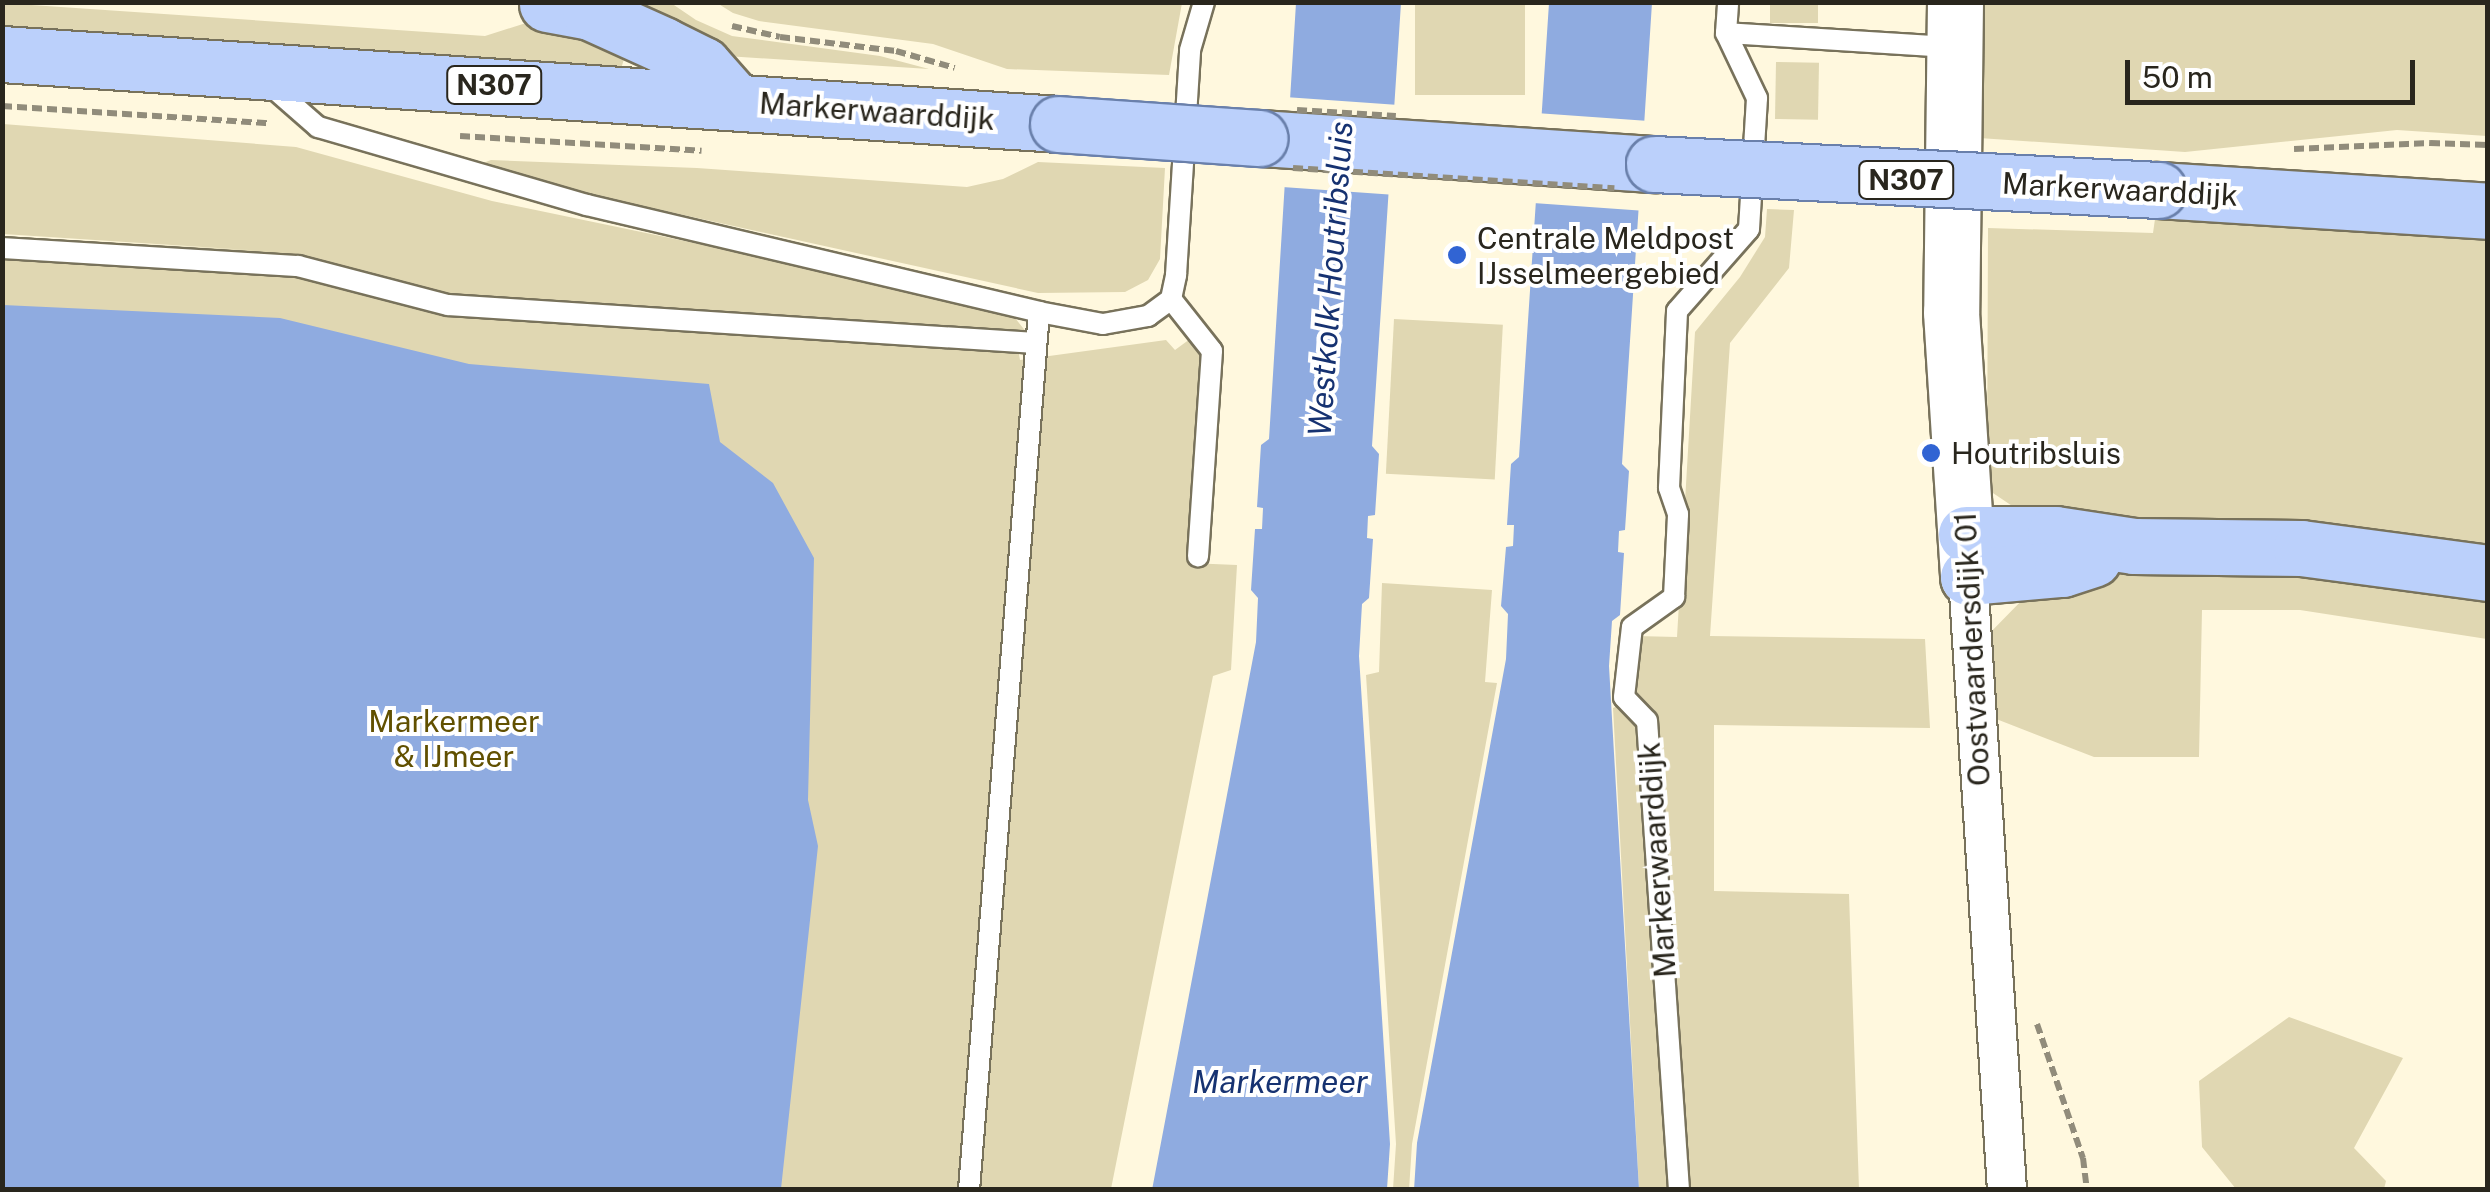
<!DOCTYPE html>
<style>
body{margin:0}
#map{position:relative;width:2490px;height:1192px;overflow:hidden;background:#fff8de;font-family:"Public Sans",sans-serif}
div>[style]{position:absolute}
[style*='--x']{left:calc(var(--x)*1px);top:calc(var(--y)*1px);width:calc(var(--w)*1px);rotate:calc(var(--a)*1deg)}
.green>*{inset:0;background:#e0d7b2;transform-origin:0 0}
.water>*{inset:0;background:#8fabe0}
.pier>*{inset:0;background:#fff8de;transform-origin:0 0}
.path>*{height:6px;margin-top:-3px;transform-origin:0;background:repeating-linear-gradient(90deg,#918c7b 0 10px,transparent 0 15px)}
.roads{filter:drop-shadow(2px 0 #78725b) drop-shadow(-2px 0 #78725b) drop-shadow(0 2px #78725b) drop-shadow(0 -2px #78725b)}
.lane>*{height:20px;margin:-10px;padding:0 10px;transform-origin:10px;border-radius:10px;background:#fff}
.street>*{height:38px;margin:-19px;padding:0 19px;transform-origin:19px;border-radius:19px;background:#fff}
.secondary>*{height:55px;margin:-27.5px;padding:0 27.5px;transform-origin:27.5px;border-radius:27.5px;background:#fff}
.primary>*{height:55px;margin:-27.5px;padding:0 27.5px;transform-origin:27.5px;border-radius:27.5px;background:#bbd0fb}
.path-bridge>*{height:6px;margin-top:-3px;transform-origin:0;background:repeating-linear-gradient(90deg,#918c7b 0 10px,transparent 0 15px)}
.bridges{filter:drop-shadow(2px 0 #6a80ab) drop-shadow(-2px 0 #6a80ab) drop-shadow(0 2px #6a80ab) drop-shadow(0 -2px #6a80ab)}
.primary-bridge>*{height:55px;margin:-27.5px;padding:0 27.5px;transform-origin:27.5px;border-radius:27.5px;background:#bbd0fb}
.dots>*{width:28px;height:28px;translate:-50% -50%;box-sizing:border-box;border:5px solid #fff;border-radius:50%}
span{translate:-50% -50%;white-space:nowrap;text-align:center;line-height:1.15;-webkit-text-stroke:8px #fff;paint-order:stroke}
.shield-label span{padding:2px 8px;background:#fff;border:2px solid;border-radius:8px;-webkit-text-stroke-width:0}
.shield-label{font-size:28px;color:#29261d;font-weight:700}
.street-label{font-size:30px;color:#29261d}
.poi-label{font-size:30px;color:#29261d}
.left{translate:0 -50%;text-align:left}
.park-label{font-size:30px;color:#615000}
.water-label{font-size:32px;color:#163271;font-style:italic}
.frame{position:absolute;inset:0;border:5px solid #29261d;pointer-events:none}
.scale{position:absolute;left:2125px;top:60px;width:290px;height:45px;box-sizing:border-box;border:5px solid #29261d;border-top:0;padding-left:12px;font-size:30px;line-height:35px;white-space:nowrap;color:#29261d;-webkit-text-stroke:8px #fff;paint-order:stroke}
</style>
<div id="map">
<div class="green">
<div style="clip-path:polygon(2px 3px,485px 36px,548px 16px,627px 49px,621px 69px,3px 28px)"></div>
<div style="clip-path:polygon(604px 3px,671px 3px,696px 20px,732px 36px,880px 56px,929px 69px,726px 56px)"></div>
<div style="clip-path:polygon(717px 3px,1182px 3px,1169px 75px,1007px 69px,933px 44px,759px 21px,733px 13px)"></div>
<div style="left:1415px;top:3px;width:110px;height:92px"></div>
<div style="left:1770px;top:3px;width:48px;height:20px"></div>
<div style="clip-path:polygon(1981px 3px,2487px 3px,2487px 136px,2397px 130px,2185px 152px,1979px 138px)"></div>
<div style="left:1776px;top:62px;width:43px;height:57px;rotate:1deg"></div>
<div style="clip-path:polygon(3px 124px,296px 147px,492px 201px,1007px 308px,1027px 333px,574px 301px,591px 306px,1018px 349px,1020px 360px,1166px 340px,1175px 350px,1190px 339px,1204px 358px,1189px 563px,1237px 565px,1231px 670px,1213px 676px,1111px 1189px,3px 1189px,2px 236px,263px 251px,3px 234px)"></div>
<div style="clip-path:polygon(491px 160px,697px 168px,967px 187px,1003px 179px,1038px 162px,1165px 168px,1160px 259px,1148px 280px,1125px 292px,1038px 293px,470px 168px)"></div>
<div style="clip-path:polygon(1767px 209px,1794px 210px,1789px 268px,1730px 343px,1710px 636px,1925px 639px,1930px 728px,1714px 725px,1714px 891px,1849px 894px,1859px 1189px,1639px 1189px,1613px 708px,1634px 699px,1636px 636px,1677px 637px,1695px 332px,1740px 277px,1765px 237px)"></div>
<div style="clip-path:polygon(2156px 212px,2487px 241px,2487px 556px,2039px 524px,1987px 489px,1988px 228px,2153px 233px)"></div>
<div style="left:1394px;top:319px;width:109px;height:155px;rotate:3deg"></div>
<div style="clip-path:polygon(2129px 571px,2289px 573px,2487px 602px,2487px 639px,2300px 610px,2202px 610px,2199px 757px,2094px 757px,1986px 715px,1982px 641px,2028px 594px)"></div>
<div style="clip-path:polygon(1382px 583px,1492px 590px,1485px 682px,1497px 683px,1412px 1144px,1409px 1190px,1393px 1189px,1396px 1144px,1366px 675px,1379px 672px)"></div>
<div style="clip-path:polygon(2289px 1017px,2403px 1058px,2354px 1148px,2386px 1181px,2384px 1189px,2236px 1189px,2202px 1147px,2199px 1081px)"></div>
</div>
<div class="water">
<div style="clip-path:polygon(1296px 3px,1401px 3px,1372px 446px,1379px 454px,1375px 515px,1368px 516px,1367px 538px,1373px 539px,1369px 598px,1362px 604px,1359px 656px,1390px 1144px,1387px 1189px,1152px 1190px,1256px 642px,1258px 598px,1251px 590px,1255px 529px,1262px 529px,1263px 508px,1257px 507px,1261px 445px,1269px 439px)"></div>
<div style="clip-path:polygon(1549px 3px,1652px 3px,1622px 464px,1629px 471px,1625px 530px,1619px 531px,1618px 552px,1624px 553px,1620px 615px,1612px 621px,1609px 666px,1639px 1189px,1414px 1190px,1417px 1143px,1506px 659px,1508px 614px,1501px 606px,1506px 547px,1513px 546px,1514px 525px,1507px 525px,1511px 464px,1519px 457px)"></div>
<div style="clip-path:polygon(3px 305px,280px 318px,469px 364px,709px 384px,720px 442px,773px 483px,814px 558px,808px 800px,818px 846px,781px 1189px,3px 1189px)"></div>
</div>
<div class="pier">
<div style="left:1285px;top:97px;width:114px;height:90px;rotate:4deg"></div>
<div style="left:1536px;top:113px;width:113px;height:90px;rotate:4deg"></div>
</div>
<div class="path">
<div style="--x:732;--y:26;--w:49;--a:12.9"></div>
<div style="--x:780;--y:37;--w:117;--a:6.9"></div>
<div style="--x:896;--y:51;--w:61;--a:16.1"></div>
<div style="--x:2;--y:106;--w:267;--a:3.7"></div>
<div style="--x:460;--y:136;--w:242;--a:3.5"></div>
<div style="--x:2294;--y:149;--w:136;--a:-2.5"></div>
<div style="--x:2430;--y:143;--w:58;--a:2"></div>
<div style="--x:2037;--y:1024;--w:142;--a:71.1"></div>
<div style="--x:2083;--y:1158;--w:32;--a:83"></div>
</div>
<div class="roads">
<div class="lane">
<div style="--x:1726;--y:33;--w:225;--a:3.6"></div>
<div style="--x:270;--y:85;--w:64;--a:41.2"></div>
<div style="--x:318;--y:127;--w:280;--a:16.2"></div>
<div style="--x:587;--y:205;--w:464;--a:13.3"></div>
<div style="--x:1039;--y:312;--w:881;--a:94.56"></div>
<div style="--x:2;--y:248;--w:297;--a:3.5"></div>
<div style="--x:298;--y:266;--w:155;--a:14.6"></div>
<div style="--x:448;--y:305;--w:589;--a:3.7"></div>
<div style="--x:1171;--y:299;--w:66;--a:51.7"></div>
<div style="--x:1212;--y:351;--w:206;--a:93.9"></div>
<div style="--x:1039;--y:312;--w:65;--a:10.6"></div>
<div style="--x:1103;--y:324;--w:46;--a:-10.1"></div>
<div style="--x:1148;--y:316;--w:29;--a:-36"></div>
<div style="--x:1171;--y:299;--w:25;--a:-78"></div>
<div style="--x:1176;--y:275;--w:225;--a:-86.4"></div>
<div style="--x:1190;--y:50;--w:50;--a:-73.7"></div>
<div style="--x:1679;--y:1190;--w:470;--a:-93.9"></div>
<div style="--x:1647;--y:721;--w:33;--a:-134"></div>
<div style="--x:1624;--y:697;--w:70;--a:-83.5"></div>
<div style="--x:1632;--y:627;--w:52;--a:-35.5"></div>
<div style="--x:1674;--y:597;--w:83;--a:-87.2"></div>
<div style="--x:1678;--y:514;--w:28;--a:-109"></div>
<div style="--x:1669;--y:488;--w:177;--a:-87.4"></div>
<div style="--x:1677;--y:311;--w:109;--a:-48.7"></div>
<div style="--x:1749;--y:229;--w:131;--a:-86.5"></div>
<div style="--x:1757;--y:98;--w:72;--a:-115.5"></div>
<div style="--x:1726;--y:33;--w:31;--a:-86"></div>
</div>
<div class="street">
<div style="--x:1968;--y:577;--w:614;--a:86.36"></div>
</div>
<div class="secondary">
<div style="--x:1955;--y:2;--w:310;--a:90.7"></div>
<div style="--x:1951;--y:312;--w:266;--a:86.3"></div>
</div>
<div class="primary">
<div style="--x:547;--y:4;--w:44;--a:10.5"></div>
<div style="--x:590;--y:12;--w:80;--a:24.3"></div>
<div style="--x:663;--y:45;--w:45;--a:26.6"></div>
<div style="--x:703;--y:65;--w:48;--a:48.4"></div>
<div style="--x:2;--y:54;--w:1058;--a:3.79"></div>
<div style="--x:1260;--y:138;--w:395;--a:3.8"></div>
<div style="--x:2158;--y:190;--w:331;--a:3.6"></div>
<div style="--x:1966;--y:534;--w:89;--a:0"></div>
<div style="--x:2055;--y:534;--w:80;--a:8.6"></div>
<div style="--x:2134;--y:546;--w:167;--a:0.7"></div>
<div style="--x:2301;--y:548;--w:189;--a:7.6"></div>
<div style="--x:1968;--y:577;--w:94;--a:-4.9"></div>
<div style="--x:2062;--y:569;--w:33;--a:-18"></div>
</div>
</div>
<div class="path-bridge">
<div style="--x:1297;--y:110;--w:99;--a:3.5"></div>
<div style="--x:1293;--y:168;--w:322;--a:3.6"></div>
</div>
<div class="bridges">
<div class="primary-bridge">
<div style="--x:1058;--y:124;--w:202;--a:4"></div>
<div style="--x:1654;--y:164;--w:505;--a:2.95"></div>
</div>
</div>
<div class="dots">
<div style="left:1457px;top:255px;background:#3164d3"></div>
<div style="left:1931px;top:453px;background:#3164d3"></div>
</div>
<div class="shield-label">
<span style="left:494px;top:85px">N307</span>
<span style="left:1906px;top:180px">N307</span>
</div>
<div class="street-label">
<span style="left:877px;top:111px;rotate:4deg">Markerwaarddijk</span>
<span style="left:2120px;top:189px;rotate:3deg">Markerwaarddijk</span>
<span style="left:1972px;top:649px;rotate:-93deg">Oostvaardersdijk 01</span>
<span style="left:1657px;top:860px;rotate:-94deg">Markerwaarddijk</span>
</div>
<div class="poi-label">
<span class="left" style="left:1477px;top:255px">Centrale Meldpost<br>IJsselmeergebied</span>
<span class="left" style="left:1951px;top:453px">Houtribsluis</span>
</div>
<div class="park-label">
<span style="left:454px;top:738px">Markermeer<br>&amp; IJmeer</span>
</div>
<div class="water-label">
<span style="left:1331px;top:279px;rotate:-86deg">Westkolk Houtribsluis</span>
<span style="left:1280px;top:1082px">Markermeer</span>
</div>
<div class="frame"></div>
<div class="scale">50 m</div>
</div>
